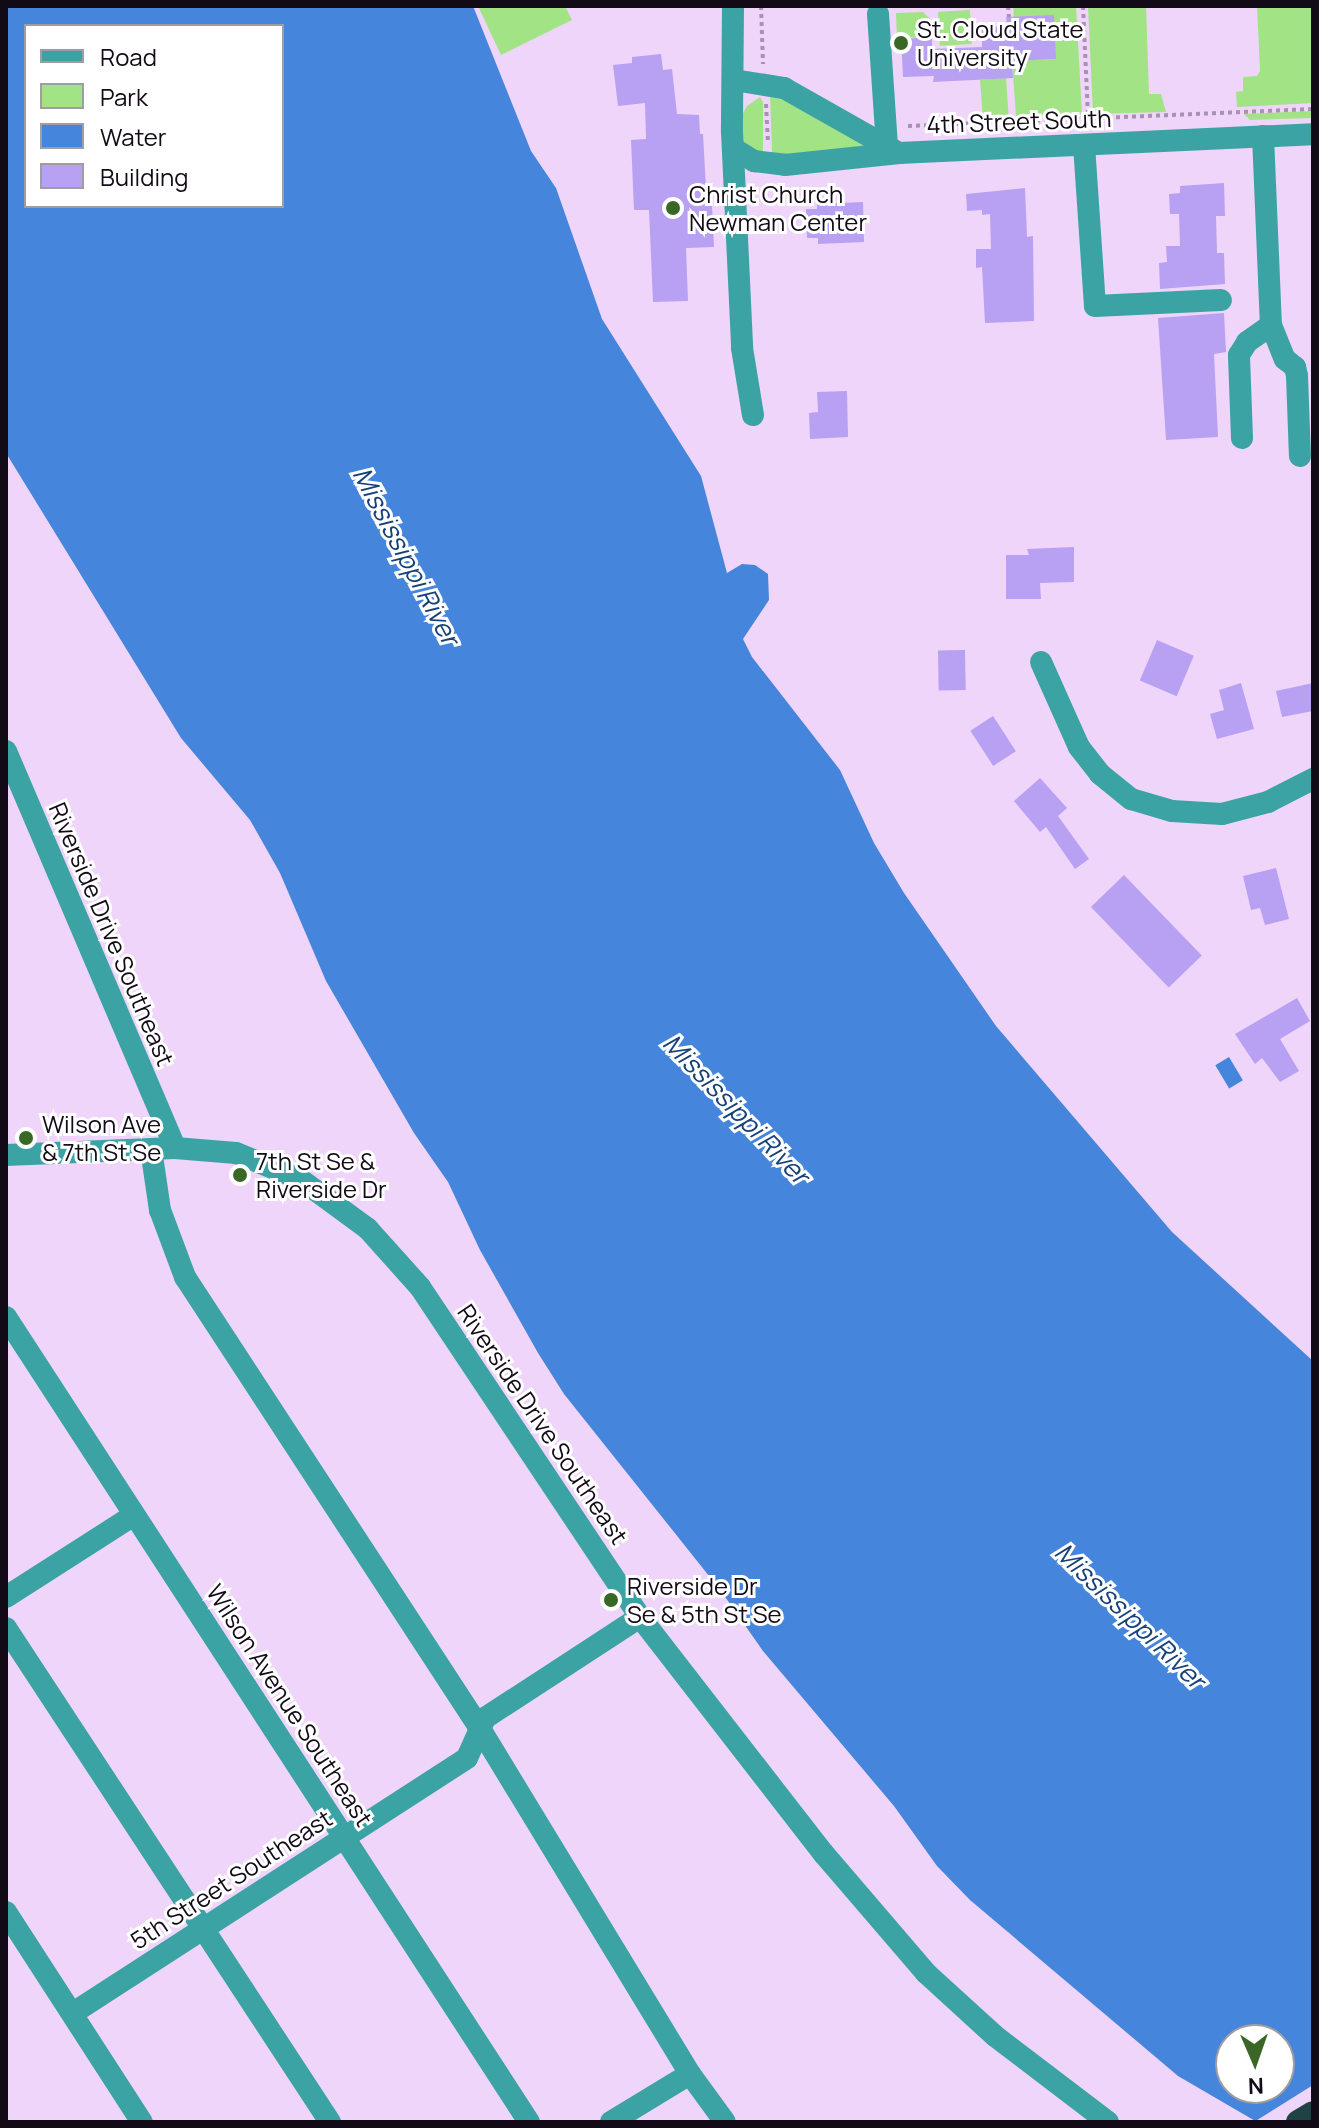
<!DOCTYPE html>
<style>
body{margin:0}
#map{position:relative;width:1319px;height:2128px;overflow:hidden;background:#efd5f9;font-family:Manrope,sans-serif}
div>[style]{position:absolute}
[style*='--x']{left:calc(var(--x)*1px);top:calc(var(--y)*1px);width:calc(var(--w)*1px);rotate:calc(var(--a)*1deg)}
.green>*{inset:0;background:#a2e485;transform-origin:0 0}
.water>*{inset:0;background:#4585dc;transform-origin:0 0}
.pier>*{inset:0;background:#efd5f9}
.building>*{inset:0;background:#b8a0f2;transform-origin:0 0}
.path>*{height:4px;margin-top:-2px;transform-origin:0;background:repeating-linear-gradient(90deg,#a793af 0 4px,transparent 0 8px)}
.minor>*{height:22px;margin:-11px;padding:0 11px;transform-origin:11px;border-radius:11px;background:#3ca3a5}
.highway>*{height:24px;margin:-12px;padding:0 12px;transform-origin:12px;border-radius:12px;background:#1f4344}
.dots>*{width:22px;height:22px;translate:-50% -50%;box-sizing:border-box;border:4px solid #fff;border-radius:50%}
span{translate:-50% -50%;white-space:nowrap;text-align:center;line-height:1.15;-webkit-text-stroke:6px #fff;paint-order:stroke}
.poi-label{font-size:24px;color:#120a16}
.left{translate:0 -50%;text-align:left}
.street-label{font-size:24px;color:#120a16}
.water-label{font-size:26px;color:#164078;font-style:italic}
.frame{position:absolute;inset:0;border:8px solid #120a16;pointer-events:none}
.legend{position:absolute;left:24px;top:24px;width:260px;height:184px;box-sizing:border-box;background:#fff;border:2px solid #a09da2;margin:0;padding:10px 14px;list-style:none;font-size:24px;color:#120a16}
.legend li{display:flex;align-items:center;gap:16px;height:40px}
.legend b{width:40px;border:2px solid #a09da2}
.north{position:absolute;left:1215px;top:2024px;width:80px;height:80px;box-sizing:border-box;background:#fff;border:2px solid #a09da2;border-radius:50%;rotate:178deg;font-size:22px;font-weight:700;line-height:32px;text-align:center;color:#120a16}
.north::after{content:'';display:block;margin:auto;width:28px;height:36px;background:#3b6726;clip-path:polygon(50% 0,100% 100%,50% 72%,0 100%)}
</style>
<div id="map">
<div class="green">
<div style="clip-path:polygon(478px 6px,565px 6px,572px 20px,501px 55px)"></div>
<div style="clip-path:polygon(1013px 6px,1076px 6px,1082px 114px,1016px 116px,1012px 61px,1056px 59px,1014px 17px)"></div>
<div style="clip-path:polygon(1088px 6px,1146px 6px,1149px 94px,1161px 94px,1166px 112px,1093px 114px)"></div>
<div style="clip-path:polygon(1257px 6px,1313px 6px,1313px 103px,1237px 107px,1236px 92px,1243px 91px,1243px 77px,1257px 76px,1260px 71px)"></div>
<div style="left:970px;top:10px;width:34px;height:32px;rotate:87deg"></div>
<div style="clip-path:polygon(923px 12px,930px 19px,932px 37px,897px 38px,896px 13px)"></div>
<div style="left:1006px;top:78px;width:40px;height:26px;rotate:86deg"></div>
<div style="clip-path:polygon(770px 94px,779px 96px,869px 148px,782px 158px,772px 152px)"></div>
<div style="clip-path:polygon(760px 97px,763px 102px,763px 157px,742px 141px,740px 119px,747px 106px)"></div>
<div style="clip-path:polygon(1313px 111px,1313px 118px,1250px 120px,1244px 114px)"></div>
</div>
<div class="water">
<div style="clip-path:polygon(evenodd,6px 6px,473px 6px,531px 151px,556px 188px,602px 319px,701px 476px,727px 573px,742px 564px,755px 565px,768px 574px,769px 600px,743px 639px,752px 657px,840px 770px,874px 843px,904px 893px,996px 1026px,1172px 1232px,1313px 1361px,1313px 2122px,1257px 2122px,1178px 2076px,970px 1900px,937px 1866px,894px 1806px,763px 1651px,721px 1591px,564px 1394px,538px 1353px,480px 1250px,448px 1182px,414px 1133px,326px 981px,280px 873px,250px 820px,181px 738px,6px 453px,6px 6px,26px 26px,282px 26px,282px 206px,26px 206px,26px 26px,6px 6px,1231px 2040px,1279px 2040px,1279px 2088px,1231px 2088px,1231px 2040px)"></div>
<div style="left:1229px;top:1057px;width:27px;height:16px;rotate:59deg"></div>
</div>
<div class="pier">
<div style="clip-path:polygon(1313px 2085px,1313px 2122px,1254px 2122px)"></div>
</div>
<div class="building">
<div style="clip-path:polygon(1054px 15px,1056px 59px,1012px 61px,1013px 78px,933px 82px,934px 76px,903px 77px,901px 39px,932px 37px,932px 49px,982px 47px,982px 28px,1007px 26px,1006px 17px)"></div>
<div style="clip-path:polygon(661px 54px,663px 70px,672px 69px,677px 114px,699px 115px,700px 134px,703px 134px,707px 206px,712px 205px,714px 247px,686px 248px,688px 301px,653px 302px,649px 210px,634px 210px,631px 140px,646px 139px,645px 103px,618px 106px,613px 65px,632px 63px,632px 57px)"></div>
<div style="clip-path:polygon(1224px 183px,1225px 216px,1216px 216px,1217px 253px,1224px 253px,1225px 284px,1160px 289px,1159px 263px,1167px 262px,1166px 246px,1180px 246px,1179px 214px,1170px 214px,1169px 194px,1180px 193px,1180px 186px)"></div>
<div style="clip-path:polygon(1025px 188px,1027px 237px,1033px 236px,1034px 321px,985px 323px,982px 267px,976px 268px,976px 249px,991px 249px,990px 214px,982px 215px,982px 210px,967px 211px,966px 194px)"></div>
<div style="clip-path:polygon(863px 202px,864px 242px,818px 244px,818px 238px,807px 238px,806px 209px,817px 209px,817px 204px)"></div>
<div style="clip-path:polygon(1224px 313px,1226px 352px,1214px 354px,1218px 437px,1166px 440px,1158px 318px)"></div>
<div style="clip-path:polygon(847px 391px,848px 437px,810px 439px,809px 413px,818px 412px,817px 392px)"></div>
<div style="clip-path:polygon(1074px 547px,1074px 582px,1040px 583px,1041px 599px,1006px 599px,1006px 555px,1029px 555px,1027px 549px)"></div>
<div style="left:1157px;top:640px;width:40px;height:44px;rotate:23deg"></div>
<div style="left:965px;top:650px;width:40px;height:27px;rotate:89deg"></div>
<div style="clip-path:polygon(1241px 683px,1254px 729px,1217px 739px,1210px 714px,1224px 710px,1219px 690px)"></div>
<div style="clip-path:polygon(1313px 683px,1313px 711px,1282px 717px,1276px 691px)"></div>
<div style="left:993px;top:716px;width:42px;height:27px;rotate:57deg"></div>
<div style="clip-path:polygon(1040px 778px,1067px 808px,1058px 816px,1089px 859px,1075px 869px,1046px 827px,1040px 832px,1014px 801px)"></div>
<div style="clip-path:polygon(1276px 868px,1289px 919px,1265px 925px,1260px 908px,1251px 910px,1243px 876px)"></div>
<div style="left:1124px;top:875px;width:112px;height:46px;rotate:46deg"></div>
<div style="clip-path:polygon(1297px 998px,1310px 1021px,1280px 1039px,1299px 1071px,1280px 1082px,1262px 1058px,1255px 1064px,1235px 1034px)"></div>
</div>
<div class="path">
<div style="--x:761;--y:6;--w:58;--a:88"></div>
<div style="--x:912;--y:6;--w:64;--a:0"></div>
<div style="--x:1008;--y:6;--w:11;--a:85"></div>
<div style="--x:1083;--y:6;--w:112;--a:87.4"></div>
<div style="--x:766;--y:104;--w:39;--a:87"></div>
<div style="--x:908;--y:126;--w:405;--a:-2.4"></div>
</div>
<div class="minor">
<div style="--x:733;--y:6;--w:126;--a:90.5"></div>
<div style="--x:732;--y:132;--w:216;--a:87.3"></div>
<div style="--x:742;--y:348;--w:68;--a:80.7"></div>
<div style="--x:878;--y:14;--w:132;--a:86.1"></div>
<div style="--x:734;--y:80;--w:51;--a:9.1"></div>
<div style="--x:784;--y:88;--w:132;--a:29.5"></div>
<div style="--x:1263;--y:136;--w:189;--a:87.6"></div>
<div style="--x:1271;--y:325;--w:37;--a:68"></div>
<div style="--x:1285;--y:359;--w:13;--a:39"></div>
<div style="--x:1295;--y:367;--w:9;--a:77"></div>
<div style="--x:1297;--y:376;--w:80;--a:87.9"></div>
<div style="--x:1084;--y:145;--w:161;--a:86.1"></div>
<div style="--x:1095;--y:306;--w:126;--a:-2.7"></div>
<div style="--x:733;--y:148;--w:25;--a:32"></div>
<div style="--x:754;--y:161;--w:31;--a:7"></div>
<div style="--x:785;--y:165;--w:115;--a:-6"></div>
<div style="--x:899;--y:153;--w:414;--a:-2.6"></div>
<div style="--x:1242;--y:438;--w:83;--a:-92.1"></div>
<div style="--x:1239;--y:355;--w:15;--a:-58"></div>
<div style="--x:1247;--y:342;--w:29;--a:-35"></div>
<div style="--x:1041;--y:662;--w:93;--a:65.9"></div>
<div style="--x:1079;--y:747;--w:34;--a:52"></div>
<div style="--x:1100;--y:774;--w:40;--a:39"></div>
<div style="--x:1131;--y:799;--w:43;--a:16.3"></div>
<div style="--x:1172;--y:811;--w:50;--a:3.4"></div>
<div style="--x:1222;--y:814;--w:48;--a:-14.6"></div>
<div style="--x:1268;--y:802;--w:51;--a:-27.1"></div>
<div style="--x:6;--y:751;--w:431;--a:66.9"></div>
<div style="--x:151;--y:1149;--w:62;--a:81.6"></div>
<div style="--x:160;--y:1210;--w:72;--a:69.5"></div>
<div style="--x:185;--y:1277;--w:538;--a:56.84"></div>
<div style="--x:479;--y:1727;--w:406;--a:58.7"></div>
<div style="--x:690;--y:2074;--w:59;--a:53.9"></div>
<div style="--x:6;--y:1155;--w:169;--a:-2.4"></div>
<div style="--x:175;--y:1148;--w:61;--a:4.7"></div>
<div style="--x:236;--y:1153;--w:69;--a:22.1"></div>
<div style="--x:300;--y:1179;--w:84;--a:36.3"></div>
<div style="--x:368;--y:1229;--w:78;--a:48.1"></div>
<div style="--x:420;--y:1287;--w:397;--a:56.3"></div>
<div style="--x:640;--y:1617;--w:300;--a:52.2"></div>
<div style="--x:824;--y:1854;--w:157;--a:49.4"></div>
<div style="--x:926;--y:1973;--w:93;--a:42.4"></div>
<div style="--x:995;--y:2036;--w:142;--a:37.3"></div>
<div style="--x:6;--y:1317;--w:960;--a:56.99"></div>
<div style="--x:6;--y:1597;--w:152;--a:-32.6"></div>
<div style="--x:6;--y:1628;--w:591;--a:56.74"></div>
<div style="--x:6;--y:1912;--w:250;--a:57.1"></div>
<div style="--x:73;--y:2013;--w:469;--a:-32.9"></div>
<div style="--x:467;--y:1758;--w:44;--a:-65.8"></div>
<div style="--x:485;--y:1718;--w:185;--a:-33.1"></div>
<div style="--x:611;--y:2122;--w:92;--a:-31.3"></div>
</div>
<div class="highway">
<div style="--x:1298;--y:2122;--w:17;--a:-31"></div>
</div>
<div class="dots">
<div style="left:901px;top:43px;background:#3b6726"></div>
<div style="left:673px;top:208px;background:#3b6726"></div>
<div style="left:26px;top:1138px;background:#3b6726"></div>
<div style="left:240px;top:1175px;background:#3b6726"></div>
<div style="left:611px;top:1600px;background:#3b6726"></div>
</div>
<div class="poi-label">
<span class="left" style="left:917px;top:43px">St. Cloud State<br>University</span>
<span class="left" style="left:689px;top:208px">Christ Church<br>Newman Center</span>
<span class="left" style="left:42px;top:1138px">Wilson Ave<br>&amp; 7th St Se</span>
<span class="left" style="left:256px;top:1175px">7th St Se &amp;<br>Riverside Dr</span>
<span class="left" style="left:627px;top:1600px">Riverside Dr<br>Se &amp; 5th St Se</span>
</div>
<div class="street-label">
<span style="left:1019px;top:121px;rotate:-2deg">4th Street South</span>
<span style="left:112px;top:934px;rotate:67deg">Riverside Drive Southeast</span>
<span style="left:543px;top:1424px;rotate:56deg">Riverside Drive Southeast</span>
<span style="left:290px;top:1705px;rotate:57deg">Wilson Avenue Southeast</span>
<span style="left:231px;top:1879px;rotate:-33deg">5th Street Southeast</span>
</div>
<div class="water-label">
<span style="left:406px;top:556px;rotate:62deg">Mississippi River</span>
<span style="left:736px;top:1109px;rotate:46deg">Mississippi River</span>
<span style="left:1130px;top:1616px;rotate:44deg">Mississippi River</span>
</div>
<div class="frame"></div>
<ul class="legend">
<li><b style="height:10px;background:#3ca3a5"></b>Road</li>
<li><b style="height:22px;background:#a2e485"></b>Park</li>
<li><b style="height:22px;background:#4585dc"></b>Water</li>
<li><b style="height:22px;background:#b8a0f2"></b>Building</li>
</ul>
<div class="north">N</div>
</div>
